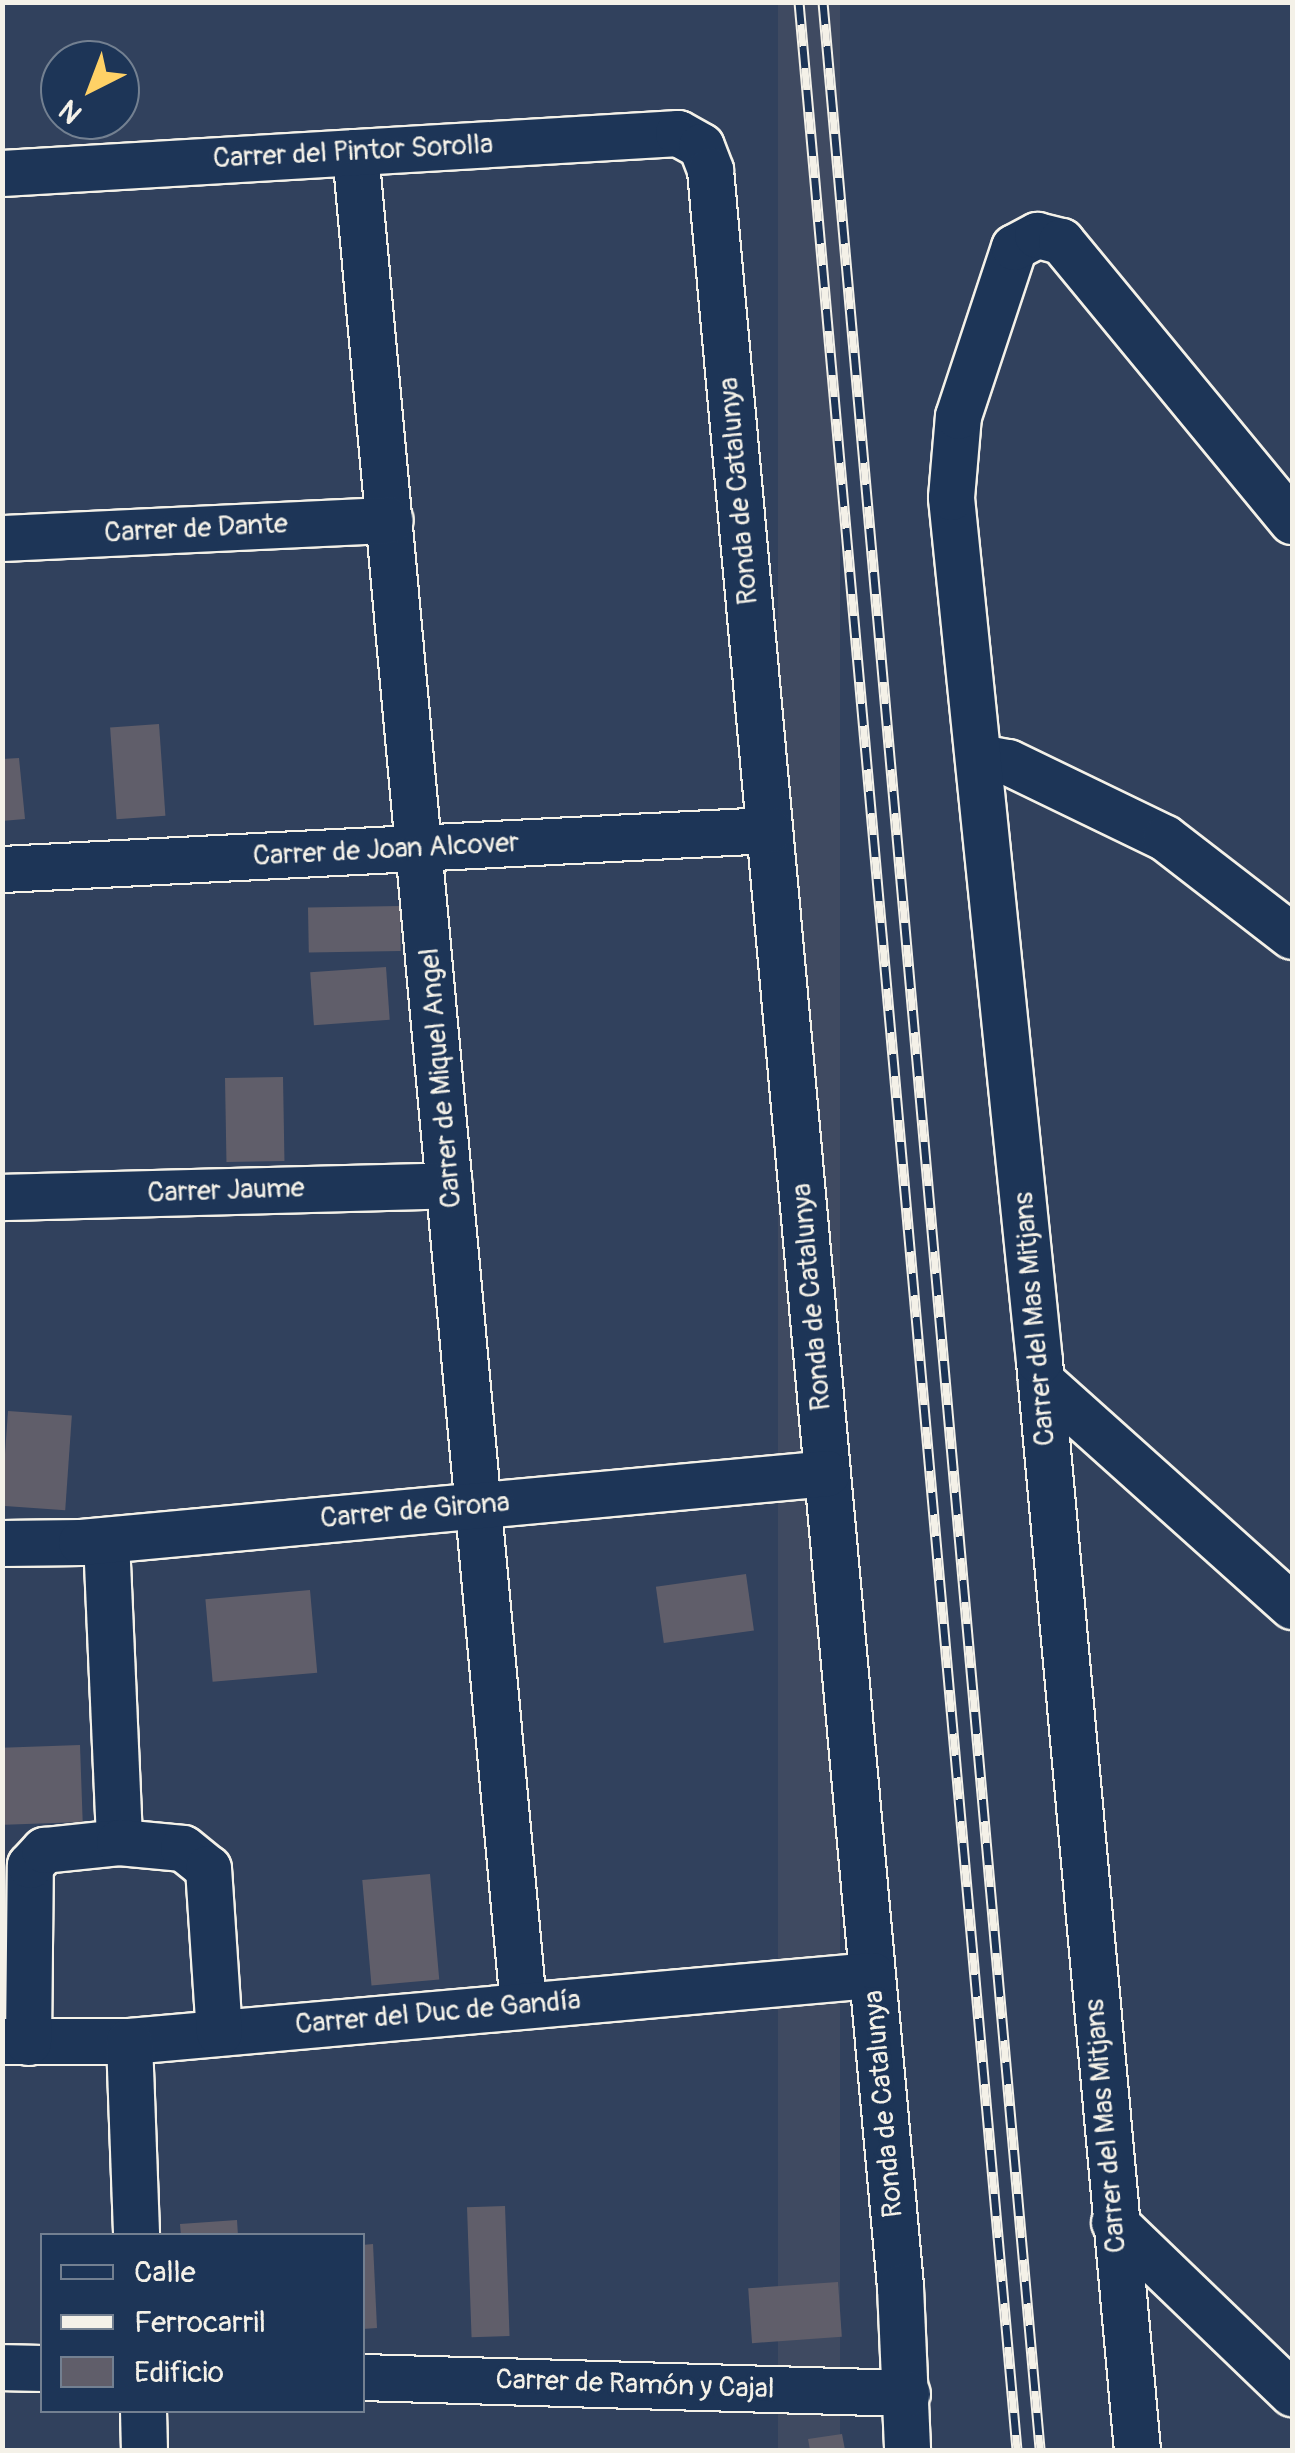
<!DOCTYPE html>
<meta charset="utf-8">
<style>
body{margin:0}
#map{position:relative;width:1295px;height:2453px;overflow:hidden;background:#31415d;font-family:Pangolin,sans-serif}
div>[style]{position:absolute}
[style*='--x']{left:calc(var(--x)*1px);top:calc(var(--y)*1px);width:calc(var(--w)*1px);rotate:calc(var(--a)*1deg)}
.built>*{inset:0;background:#3f4a61;transform-origin:0 0}
.building>*{inset:0;background:#605e6a;transform-origin:0 0}
.roads{filter:drop-shadow(2px 0 #f4f1e8) drop-shadow(-2px 0 #f4f1e8) drop-shadow(0 2px #f4f1e8) drop-shadow(0 -2px #f4f1e8)}
.minor>*{height:45px;margin:-22.5px;padding:0 22.5px;transform-origin:22.5px;border-radius:22.5px;background:#1d3557}
.rail>*{height:11px;margin-top:-5.5px;transform-origin:0;background:repeating-linear-gradient(90deg,#1d3557 0 22px,#f4f1e8 0 44px);box-sizing:border-box;border-block:2px solid #f4f1e8}
span{translate:-50% -50%;white-space:nowrap;text-align:center;line-height:1.15;-webkit-text-stroke:8px #1d3557;paint-order:stroke}
.street-label{font-size:28px;color:#f4f1e8}
.frame{position:absolute;inset:0;border:5px solid #f4f1e8;pointer-events:none}
.legend{position:absolute;left:40px;top:2233px;width:325px;height:180px;box-sizing:border-box;background:#1d3557;border:2px solid #738091;margin:0;padding:12px 18px;list-style:none;font-size:30px;color:#f4f1e8}
.legend li{display:flex;align-items:center;gap:20px;height:50px}
.legend b{width:50px;border:2px solid #738091}
.north{position:absolute;left:40px;top:40px;width:100px;height:100px;box-sizing:border-box;background:#1d3557;border:2px solid #738091;border-radius:50%;rotate:222deg;font-size:28px;font-weight:700;line-height:40px;text-align:center;color:#f4f1e8}
.north::after{content:'';display:block;margin:auto;width:35px;height:45px;background:#ffd166;clip-path:polygon(50% 0,100% 100%,50% 72%,0 100%)}
</style>
<div id="map">
<div class="built">
<div style="left:778px;top:3px;width:62px;height:2457px"></div>
</div>
<div class="building">
<div style="left:159px;top:724px;width:92px;height:49px;rotate:86deg"></div>
<div style="clip-path:polygon(19px 758px,25px 819px,2px 821px,2px 759px)"></div>
<div style="left:400px;top:906px;width:45px;height:92px;rotate:89deg"></div>
<div style="left:386px;top:967px;width:53px;height:76px;rotate:86deg"></div>
<div style="left:283px;top:1077px;width:84px;height:58px;rotate:89deg"></div>
<div style="left:8px;top:1411px;width:64px;height:95px;rotate:4deg"></div>
<div style="left:746px;top:1574px;width:57px;height:91px;rotate:82deg"></div>
<div style="left:310px;top:1590px;width:83px;height:105px;rotate:85deg"></div>
<div style="left:80px;top:1745px;width:77px;height:78px;rotate:88deg"></div>
<div style="left:430px;top:1874px;width:106px;height:68px;rotate:85deg"></div>
<div style="left:505px;top:2206px;width:130px;height:38px;rotate:88deg"></div>
<div style="clip-path:polygon(237px 2220px,238px 2236px,181px 2236px,180px 2224px)"></div>
<div style="clip-path:polygon(373px 2244px,377px 2328px,362px 2329px,362px 2245px)"></div>
<div style="left:838px;top:2282px;width:55px;height:90px;rotate:86deg"></div>
<div style="clip-path:polygon(842px 2434px,845px 2450px,810px 2450px,808px 2439px)"></div>
</div>
<div class="roads">
<div class="minor">
<div style="--x:355;--y:152;--w:1861;--a:84.82"></div>
<div style="--x:2;--y:173;--w:677;--a:-3.39"></div>
<div style="--x:678;--y:133;--w:26;--a:29"></div>
<div style="--x:701;--y:146;--w:26;--a:69"></div>
<div style="--x:710;--y:170;--w:2126;--a:84.87"></div>
<div style="--x:900;--y:2287;--w:163;--a:87.5"></div>
<div style="--x:2;--y:538;--w:388;--a:-2.7"></div>
<div style="--x:979;--y:757;--w:29;--a:10"></div>
<div style="--x:1008;--y:762;--w:174;--a:25.8"></div>
<div style="--x:1165;--y:838;--w:160;--a:37.7"></div>
<div style="--x:2;--y:869;--w:768;--a:-2.91"></div>
<div style="--x:2;--y:1197;--w:447;--a:-1.5"></div>
<div style="--x:1041;--y:1381;--w:337;--a:41.9"></div>
<div style="--x:106;--y:1540;--w:302;--a:87.5"></div>
<div style="--x:2;--y:1543;--w:79;--a:-0.7"></div>
<div style="--x:81;--y:1542;--w:749;--a:-5.28"></div>
<div style="--x:2;--y:2041;--w:127;--a:0"></div>
<div style="--x:129;--y:2041;--w:746;--a:-5.08"></div>
<div style="--x:129;--y:2041;--w:195;--a:87.9"></div>
<div style="--x:28;--y:2042;--w:177;--a:-89.4"></div>
<div style="--x:30;--y:1865;--w:21;--a:-47"></div>
<div style="--x:44;--y:1850;--w:75;--a:-6.1"></div>
<div style="--x:119;--y:1842;--w:64;--a:5.4"></div>
<div style="--x:183;--y:1848;--w:32;--a:39"></div>
<div style="--x:208;--y:1868;--w:165;--a:86.2"></div>
<div style="--x:1114;--y:2222;--w:247;--a:43.9"></div>
<div style="--x:2;--y:2367;--w:40;--a:1.4"></div>
<div style="--x:362;--y:2377;--w:545;--a:1.68"></div>
<div style="--x:143;--y:2410;--w:40;--a:88.6"></div>
<div style="--x:1137;--y:2450;--w:1093;--a:-95.14"></div>
<div style="--x:1039;--y:1361;--w:868;--a:-95.82"></div>
<div style="--x:951;--y:497;--w:81;--a:-85.1"></div>
<div style="--x:958;--y:416;--w:178;--a:-71.7"></div>
<div style="--x:1014;--y:247;--w:26;--a:-28"></div>
<div style="--x:1037;--y:235;--w:25;--a:14"></div>
<div style="--x:1061;--y:241;--w:363;--a:50.5"></div>
</div>
</div>
<div class="rail">
<div style="--x:799;--y:2;--w:2458;--a:84.91"></div>
<div style="--x:823;--y:2;--w:2458;--a:84.93"></div>
</div>
<div class="street-label">
<span style="left:353px;top:152px;rotate:-3deg">Carrer del Pintor Sorolla</span>
<span style="left:739px;top:491px;rotate:-95deg">Ronda de Catalunya</span>
<span style="left:196px;top:529px;rotate:-3deg">Carrer de Dante</span>
<span style="left:386px;top:850px;rotate:-3deg">Carrer de Joan Alcover</span>
<span style="left:441px;top:1078px;rotate:-95deg">Carrer de Miquel Angel</span>
<span style="left:226px;top:1191px;rotate:-2deg">Carrer Jaume</span>
<span style="left:812px;top:1297px;rotate:-95deg">Ronda de Catalunya</span>
<span style="left:1035px;top:1319px;rotate:-95deg">Carrer del Mas Mitjans</span>
<span style="left:415px;top:1511px;rotate:-5deg">Carrer de Girona</span>
<span style="left:438px;top:2013px;rotate:-5deg">Carrer del Duc de Gandía</span>
<span style="left:884px;top:2104px;rotate:-95deg">Ronda de Catalunya</span>
<span style="left:1106px;top:2126px;rotate:-95deg">Carrer del Mas Mitjans</span>
<span style="left:635px;top:2385px;rotate:2deg">Carrer de Ramón y Cajal</span>
</div>
<div class="frame"></div>
<ul class="legend">
<li><b style="height:12px;background:#1d3557"></b>Calle</li>
<li><b style="height:12px;background:#f4f1e8"></b>Ferrocarril</li>
<li><b style="height:28px;background:#605e6a"></b>Edificio</li>
</ul>
<div class="north">N</div>
</div>
